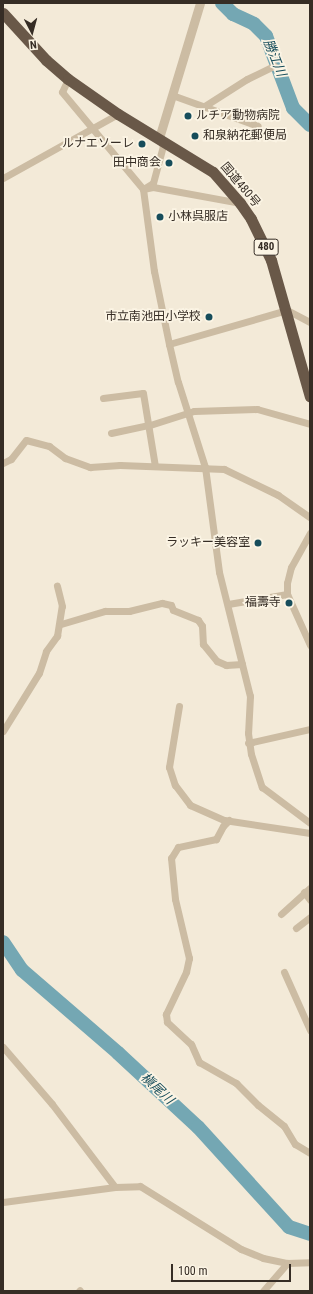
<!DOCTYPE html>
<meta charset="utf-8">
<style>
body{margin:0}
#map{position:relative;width:313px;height:1294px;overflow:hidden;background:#f3ead8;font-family:"Roboto Condensed","Noto Sans JP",sans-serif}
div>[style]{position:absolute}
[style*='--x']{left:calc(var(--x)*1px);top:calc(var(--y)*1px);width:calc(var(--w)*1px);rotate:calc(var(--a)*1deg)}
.river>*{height:14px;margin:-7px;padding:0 7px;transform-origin:7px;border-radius:7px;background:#74a7b3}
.minor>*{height:7px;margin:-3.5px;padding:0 3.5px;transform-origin:3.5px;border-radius:3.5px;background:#ccbca3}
.tertiary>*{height:9px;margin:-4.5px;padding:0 4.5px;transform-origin:4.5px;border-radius:4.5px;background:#ccbca3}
.trunk>*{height:11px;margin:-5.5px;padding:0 5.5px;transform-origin:5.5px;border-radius:5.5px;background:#695848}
.dots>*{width:11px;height:11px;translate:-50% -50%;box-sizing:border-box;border:2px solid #fbf4e4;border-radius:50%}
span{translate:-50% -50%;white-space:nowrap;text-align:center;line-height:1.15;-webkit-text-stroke:3.5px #fbf4e4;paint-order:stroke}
.shield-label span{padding:1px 3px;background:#fbf4e4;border:1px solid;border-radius:3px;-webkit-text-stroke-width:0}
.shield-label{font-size:11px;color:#362d25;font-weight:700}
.poi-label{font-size:12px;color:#362d25}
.left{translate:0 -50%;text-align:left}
.right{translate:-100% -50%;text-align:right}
.street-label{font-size:12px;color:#362d25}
.water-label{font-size:13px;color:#174d5b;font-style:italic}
.frame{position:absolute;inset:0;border:4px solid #362d25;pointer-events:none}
.north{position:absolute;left:12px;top:12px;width:40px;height:40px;-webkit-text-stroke:3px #fbf4e4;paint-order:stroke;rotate:174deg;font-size:11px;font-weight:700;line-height:16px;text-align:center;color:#362d25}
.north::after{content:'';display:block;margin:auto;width:14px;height:18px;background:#362d25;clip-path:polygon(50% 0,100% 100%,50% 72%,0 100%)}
.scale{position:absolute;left:171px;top:1264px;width:120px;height:18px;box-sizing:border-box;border:2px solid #362d25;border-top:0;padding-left:5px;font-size:12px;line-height:14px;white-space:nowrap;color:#362d25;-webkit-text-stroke:3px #fbf4e4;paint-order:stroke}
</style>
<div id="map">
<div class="river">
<div style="--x:222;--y:3;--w:16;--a:45"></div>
<div style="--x:233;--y:14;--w:23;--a:25"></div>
<div style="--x:254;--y:24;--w:17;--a:45"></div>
<div style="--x:266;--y:36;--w:77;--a:69.4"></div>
<div style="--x:293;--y:108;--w:24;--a:45"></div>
<div style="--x:3;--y:942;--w:34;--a:56"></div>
<div style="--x:22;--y:970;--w:127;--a:40.8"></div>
<div style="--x:118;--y:1053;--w:109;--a:42.8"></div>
<div style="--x:198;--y:1127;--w:135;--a:47.7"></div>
<div style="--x:289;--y:1227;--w:22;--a:18"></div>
</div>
<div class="minor">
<div style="--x:68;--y:79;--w:14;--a:115"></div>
<div style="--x:62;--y:92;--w:126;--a:50.1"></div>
<div style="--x:143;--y:189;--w:83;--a:82.4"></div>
<div style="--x:154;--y:271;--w:75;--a:78.4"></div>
<div style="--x:169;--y:344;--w:39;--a:77"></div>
<div style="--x:178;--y:382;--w:89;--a:72.4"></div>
<div style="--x:205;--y:467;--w:106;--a:82.4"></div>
<div style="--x:219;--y:572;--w:128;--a:76"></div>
<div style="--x:250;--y:696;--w:37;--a:93"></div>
<div style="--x:248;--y:733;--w:21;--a:82"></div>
<div style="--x:251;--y:754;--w:35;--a:72"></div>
<div style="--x:262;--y:787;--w:60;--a:36.9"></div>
<div style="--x:172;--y:95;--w:91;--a:19.8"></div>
<div style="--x:203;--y:107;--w:52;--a:-32.5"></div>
<div style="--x:247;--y:79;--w:30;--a:-26"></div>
<div style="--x:3;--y:178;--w:132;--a:-29.1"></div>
<div style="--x:145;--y:188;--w:9;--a:-32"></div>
<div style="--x:153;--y:183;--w:38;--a:-75"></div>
<div style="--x:163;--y:146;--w:7;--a:-117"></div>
<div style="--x:143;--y:189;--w:10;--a:-11"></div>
<div style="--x:153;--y:187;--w:88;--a:10.4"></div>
<div style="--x:169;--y:344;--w:123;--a:-16.1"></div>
<div style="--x:287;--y:310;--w:26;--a:28"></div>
<div style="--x:103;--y:398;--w:40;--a:-7.1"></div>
<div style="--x:143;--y:393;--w:74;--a:80.7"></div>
<div style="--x:111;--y:433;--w:40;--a:-12"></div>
<div style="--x:150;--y:425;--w:46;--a:-17.7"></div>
<div style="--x:194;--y:411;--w:63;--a:-1.8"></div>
<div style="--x:257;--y:409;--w:55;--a:15.8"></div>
<div style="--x:3;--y:463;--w:9;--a:-27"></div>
<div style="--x:11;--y:459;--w:24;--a:-52"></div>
<div style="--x:26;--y:440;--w:24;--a:15"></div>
<div style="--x:49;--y:446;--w:20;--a:37"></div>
<div style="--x:65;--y:458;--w:27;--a:20"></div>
<div style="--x:90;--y:467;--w:30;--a:-4"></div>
<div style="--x:120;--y:465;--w:104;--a:2.2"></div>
<div style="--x:224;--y:469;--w:60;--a:25.7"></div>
<div style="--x:278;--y:495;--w:39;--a:35"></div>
<div style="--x:310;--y:533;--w:39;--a:119"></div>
<div style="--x:291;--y:567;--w:16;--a:104"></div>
<div style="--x:287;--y:583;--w:11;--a:90"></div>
<div style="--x:287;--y:594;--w:56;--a:65.7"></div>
<div style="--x:228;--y:604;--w:60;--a:-9.6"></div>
<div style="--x:61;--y:624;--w:46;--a:-16.5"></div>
<div style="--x:105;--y:611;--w:24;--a:0"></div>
<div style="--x:129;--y:611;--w:34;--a:-14"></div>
<div style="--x:162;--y:603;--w:9;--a:13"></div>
<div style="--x:171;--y:605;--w:5;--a:68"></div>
<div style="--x:173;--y:610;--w:27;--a:22"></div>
<div style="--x:198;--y:620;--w:7;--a:56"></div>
<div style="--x:202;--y:626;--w:18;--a:87"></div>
<div style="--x:203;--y:644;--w:22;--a:51"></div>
<div style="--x:217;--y:661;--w:10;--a:24"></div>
<div style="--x:226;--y:665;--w:16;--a:-4"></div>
<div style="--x:179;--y:706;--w:62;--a:99.3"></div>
<div style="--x:169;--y:767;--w:19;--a:72"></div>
<div style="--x:175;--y:785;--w:25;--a:53"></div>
<div style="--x:190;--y:805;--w:37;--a:24"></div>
<div style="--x:224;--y:820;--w:87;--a:8.6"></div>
<div style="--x:3;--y:731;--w:68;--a:-58.2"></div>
<div style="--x:39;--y:673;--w:23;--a:-72"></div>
<div style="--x:46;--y:651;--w:19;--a:-54"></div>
<div style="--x:57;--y:636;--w:30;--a:-81"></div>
<div style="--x:62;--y:606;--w:21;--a:-104"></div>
<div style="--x:248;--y:743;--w:64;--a:-12.7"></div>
<div style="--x:229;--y:820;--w:8;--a:135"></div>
<div style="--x:223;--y:826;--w:15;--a:118"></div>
<div style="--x:216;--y:839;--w:39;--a:168"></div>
<div style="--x:178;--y:847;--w:13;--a:122"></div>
<div style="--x:171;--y:858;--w:41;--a:84.4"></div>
<div style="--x:175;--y:899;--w:61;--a:76.7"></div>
<div style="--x:189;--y:958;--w:14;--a:102"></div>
<div style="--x:186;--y:972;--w:47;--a:115.5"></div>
<div style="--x:166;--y:1014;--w:8;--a:83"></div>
<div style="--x:167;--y:1022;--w:33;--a:43"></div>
<div style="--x:191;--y:1044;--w:20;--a:66"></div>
<div style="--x:199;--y:1062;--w:43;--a:29.6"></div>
<div style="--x:236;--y:1083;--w:31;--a:45"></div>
<div style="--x:258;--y:1105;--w:33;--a:39"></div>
<div style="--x:284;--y:1126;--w:21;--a:59"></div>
<div style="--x:295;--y:1144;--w:17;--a:31"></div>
<div style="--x:304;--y:892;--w:10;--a:53"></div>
<div style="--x:281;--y:914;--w:39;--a:-42"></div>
<div style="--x:296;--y:928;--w:18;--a:-38"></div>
<div style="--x:284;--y:972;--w:64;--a:65.9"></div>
<div style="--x:3;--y:1047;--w:75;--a:49.3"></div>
<div style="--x:52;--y:1104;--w:104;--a:52.8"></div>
<div style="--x:3;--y:1202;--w:113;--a:-7.6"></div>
<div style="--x:115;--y:1187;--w:25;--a:-2"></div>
<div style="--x:140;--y:1186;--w:119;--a:32"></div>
<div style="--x:241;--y:1249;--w:24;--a:22"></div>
<div style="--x:263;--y:1258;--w:25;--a:12"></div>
<div style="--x:287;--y:1263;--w:23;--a:-2"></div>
<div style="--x:79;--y:1291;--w:1;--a:-45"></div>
<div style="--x:263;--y:1291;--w:37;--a:-49"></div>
</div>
<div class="tertiary">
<div style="--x:159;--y:138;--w:141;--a:-73.1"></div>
</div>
<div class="trunk">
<div style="--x:3;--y:13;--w:64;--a:47.5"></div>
<div style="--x:46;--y:60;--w:29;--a:41"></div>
<div style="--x:68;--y:79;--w:61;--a:35"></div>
<div style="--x:118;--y:114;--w:111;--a:31.4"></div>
<div style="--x:213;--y:172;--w:41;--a:48.9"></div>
<div style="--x:240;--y:203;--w:19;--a:55"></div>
<div style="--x:251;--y:219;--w:46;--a:64"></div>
<div style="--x:271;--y:260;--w:142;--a:74.1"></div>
</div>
<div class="dots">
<div style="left:188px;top:116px;background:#174d5b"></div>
<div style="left:195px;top:136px;background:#174d5b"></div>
<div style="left:142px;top:144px;background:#174d5b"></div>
<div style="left:169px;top:163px;background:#174d5b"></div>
<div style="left:160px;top:217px;background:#174d5b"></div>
<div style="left:209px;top:317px;background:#174d5b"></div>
<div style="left:258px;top:543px;background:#174d5b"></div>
<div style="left:289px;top:603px;background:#174d5b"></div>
</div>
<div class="shield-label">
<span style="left:266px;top:247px">480</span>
</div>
<div class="poi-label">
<span class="left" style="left:196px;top:116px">ルチア動物病院</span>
<span class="left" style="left:203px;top:136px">和泉納花郵便局</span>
<span class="right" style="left:134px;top:144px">ルナエソーレ</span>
<span class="right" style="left:161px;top:163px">田中商会</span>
<span class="left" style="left:168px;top:217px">小林呉服店</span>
<span class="right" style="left:201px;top:317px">市立南池田小学校</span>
<span class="right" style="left:250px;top:543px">ラッキー美容室</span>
<span class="right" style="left:281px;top:603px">福壽寺</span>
</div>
<div class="street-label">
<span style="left:240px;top:185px;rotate:50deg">国道480号</span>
</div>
<div class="water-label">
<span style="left:274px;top:58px;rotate:68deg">勝江川</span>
<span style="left:157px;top:1089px;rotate:43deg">槇尾川</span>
</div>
<div class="frame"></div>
<div class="north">N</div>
<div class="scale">100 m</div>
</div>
